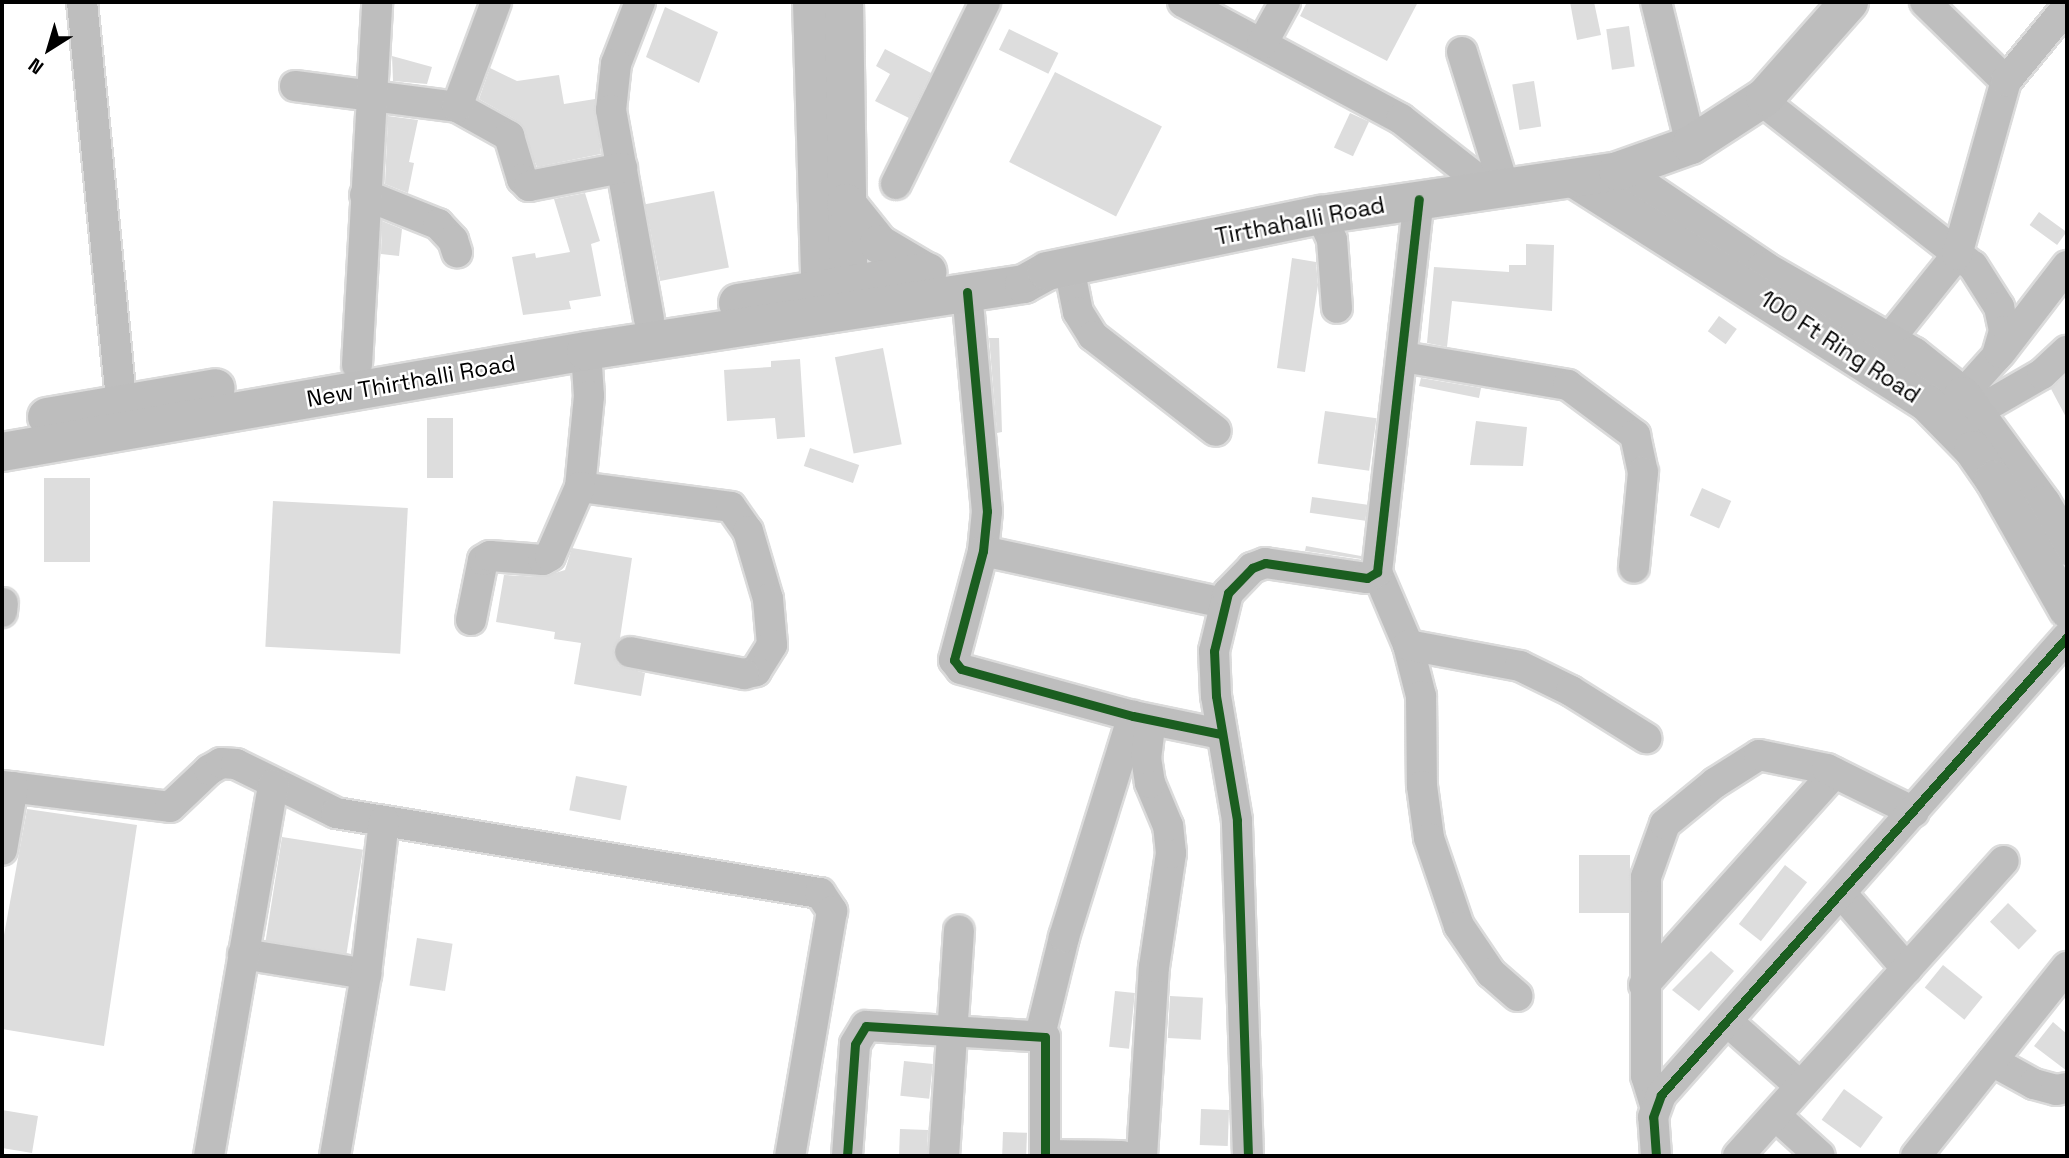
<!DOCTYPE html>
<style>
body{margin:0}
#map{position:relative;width:2069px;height:1158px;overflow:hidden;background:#fff;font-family:"Space Grotesk",sans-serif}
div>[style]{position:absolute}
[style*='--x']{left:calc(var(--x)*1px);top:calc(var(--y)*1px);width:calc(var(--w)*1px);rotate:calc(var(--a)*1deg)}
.building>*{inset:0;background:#ddd;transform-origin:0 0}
.roads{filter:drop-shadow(2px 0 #dbdbdb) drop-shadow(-2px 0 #dbdbdb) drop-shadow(0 2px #dbdbdb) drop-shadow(0 -2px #dbdbdb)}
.minor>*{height:30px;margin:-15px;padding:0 15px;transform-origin:15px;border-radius:15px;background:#bebebe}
.major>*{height:37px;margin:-18.5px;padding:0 18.5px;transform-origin:18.5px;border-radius:18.5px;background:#bdbdbd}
.highway>*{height:38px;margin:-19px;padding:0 19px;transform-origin:19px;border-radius:19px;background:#bdbdbd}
.cycleway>*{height:9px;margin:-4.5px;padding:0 4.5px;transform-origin:4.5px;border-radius:4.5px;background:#1b5e20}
span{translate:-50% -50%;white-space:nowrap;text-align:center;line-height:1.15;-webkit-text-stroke:5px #fff;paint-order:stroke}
.street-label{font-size:23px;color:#000}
.frame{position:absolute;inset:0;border:4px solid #000;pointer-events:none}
.north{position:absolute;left:14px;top:14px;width:70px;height:70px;-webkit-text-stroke:5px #fff;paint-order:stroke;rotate:217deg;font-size:19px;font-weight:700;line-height:28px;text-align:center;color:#000}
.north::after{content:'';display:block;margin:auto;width:24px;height:32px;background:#000;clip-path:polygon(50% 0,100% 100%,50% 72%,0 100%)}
</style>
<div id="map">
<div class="building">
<div style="clip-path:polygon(1307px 2px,1418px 2px,1387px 61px,1300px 16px)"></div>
<div style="clip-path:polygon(1570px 2px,1594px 2px,1601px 35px,1577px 40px)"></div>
<div style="clip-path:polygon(665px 7px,718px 32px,699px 83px,646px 57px)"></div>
<div style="left:1629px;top:26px;width:41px;height:23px;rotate:82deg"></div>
<div style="left:1009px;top:29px;width:55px;height:23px;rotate:26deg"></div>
<div style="clip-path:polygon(885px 49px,931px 73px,909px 118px,875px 101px,890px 74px,876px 66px)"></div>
<div style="clip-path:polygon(392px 56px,432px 67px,427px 84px,393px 81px)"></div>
<div style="clip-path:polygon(490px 68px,517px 81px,559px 75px,564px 104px,595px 99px,601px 154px,537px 167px,518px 121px,479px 99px)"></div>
<div style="left:1055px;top:72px;width:120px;height:101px;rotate:27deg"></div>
<div style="left:1534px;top:81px;width:46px;height:22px;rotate:81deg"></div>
<div style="left:1350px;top:113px;width:21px;height:38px;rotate:25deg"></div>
<div style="clip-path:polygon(388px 116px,418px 120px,409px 162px,414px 163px,408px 193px,385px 184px)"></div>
<div style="left:714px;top:191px;width:78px;height:70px;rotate:79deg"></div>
<div style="clip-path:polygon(585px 193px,600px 241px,591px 244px,601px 296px,569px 301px,571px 309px,523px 315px,512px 257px,535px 253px,536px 258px,570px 252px,554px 199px)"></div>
<div style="left:2039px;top:212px;width:34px;height:16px;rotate:36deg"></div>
<div style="clip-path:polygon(382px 221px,402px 229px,399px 256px,381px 254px)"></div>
<div style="clip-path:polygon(1526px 244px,1554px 245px,1552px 311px,1452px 301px,1447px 347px,1427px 343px,1434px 267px,1509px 272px,1509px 265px,1526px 265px)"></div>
<div style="clip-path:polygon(1292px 258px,1316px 262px,1318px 285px,1305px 372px,1277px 368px)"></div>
<div style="left:1719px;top:316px;width:22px;height:19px;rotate:36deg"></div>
<div style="clip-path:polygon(989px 338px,999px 338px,1002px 432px,997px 433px)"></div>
<div style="left:883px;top:348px;width:98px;height:49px;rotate:79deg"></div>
<div style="clip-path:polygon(800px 359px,805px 437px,777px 439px,775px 418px,727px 421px,724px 370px,771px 367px,771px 361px)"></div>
<div style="clip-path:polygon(2067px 375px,2067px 419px,2051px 389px)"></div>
<div style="clip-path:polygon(1421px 378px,1481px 388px,1479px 398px,1419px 386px)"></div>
<div style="left:1325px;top:411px;width:52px;height:53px;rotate:8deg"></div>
<div style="left:427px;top:418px;width:26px;height:60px"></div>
<div style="clip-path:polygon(1476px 421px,1527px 427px,1523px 466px,1470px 465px)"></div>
<div style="left:810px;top:448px;width:52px;height:19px;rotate:19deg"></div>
<div style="left:44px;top:478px;width:46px;height:84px"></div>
<div style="left:1702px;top:488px;width:32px;height:30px;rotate:24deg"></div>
<div style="left:1312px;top:497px;width:56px;height:16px;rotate:8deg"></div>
<div style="left:273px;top:501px;width:135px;height:146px;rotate:3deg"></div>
<div style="clip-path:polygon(1306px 546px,1361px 556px,1361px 559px,1305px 551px)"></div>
<div style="clip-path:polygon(572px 548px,632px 558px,620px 638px,613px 649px,619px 666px,645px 673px,641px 696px,574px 684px,581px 643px,554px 639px,555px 632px,496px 622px,504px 575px,542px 577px,565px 570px)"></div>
<div style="left:576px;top:776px;width:52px;height:35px;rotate:11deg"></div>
<div style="clip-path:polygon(27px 809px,137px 825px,104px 1046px,2px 1029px,2px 946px)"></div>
<div style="left:282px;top:837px;width:82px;height:105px;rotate:9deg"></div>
<div style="left:1579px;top:855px;width:51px;height:58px"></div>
<div style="left:1785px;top:865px;width:28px;height:75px;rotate:38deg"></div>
<div style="left:2008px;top:903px;width:40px;height:26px;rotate:44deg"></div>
<div style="left:417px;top:938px;width:36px;height:48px;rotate:9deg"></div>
<div style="clip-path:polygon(1711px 951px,1734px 971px,1699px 1011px,1672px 990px)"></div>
<div style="left:1943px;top:965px;width:51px;height:29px;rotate:39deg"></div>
<div style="left:1115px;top:991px;width:20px;height:56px;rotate:6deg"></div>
<div style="left:1170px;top:996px;width:33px;height:42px;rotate:3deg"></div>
<div style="clip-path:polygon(2053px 1022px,2067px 1034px,2067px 1071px,2034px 1046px)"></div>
<div style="left:904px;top:1061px;width:29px;height:35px;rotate:6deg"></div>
<div style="left:1844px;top:1089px;width:48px;height:38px;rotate:36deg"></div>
<div style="left:1201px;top:1109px;width:28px;height:36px;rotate:2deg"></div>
<div style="clip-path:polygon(2px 1110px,38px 1116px,32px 1153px,2px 1148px)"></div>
<div style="left:900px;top:1129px;width:28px;height:27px;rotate:2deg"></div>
<div style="left:1003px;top:1132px;width:24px;height:24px;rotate:2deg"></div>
</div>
<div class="roads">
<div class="minor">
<div style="--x:82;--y:2;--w:403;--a:84.4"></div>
<div style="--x:640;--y:2;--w:66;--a:111.2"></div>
<div style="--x:616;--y:64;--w:46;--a:96.2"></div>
<div style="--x:611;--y:110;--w:212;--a:79.7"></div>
<div style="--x:1183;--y:2;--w:247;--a:28.2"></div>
<div style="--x:1401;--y:119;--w:112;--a:38.1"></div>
<div style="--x:1656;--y:2;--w:147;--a:76.2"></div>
<div style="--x:1925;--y:2;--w:113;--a:44.3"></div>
<div style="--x:1262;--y:44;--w:48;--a:-61.3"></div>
<div style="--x:1462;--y:52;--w:141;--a:72.7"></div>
<div style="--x:295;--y:86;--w:163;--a:7.4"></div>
<div style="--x:457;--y:107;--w:60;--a:29.1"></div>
<div style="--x:509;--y:136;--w:45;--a:73.2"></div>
<div style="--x:522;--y:179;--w:10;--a:45"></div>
<div style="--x:529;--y:186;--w:95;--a:-11"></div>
<div style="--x:1761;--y:100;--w:269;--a:38.1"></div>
<div style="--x:1973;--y:266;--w:49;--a:57.6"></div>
<div style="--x:1999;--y:307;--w:25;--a:78"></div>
<div style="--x:2004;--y:331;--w:26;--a:106"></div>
<div style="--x:1997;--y:356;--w:52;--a:131.9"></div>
<div style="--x:457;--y:107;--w:112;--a:-69.6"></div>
<div style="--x:896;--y:184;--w:203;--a:-63.9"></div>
<div style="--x:365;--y:195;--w:79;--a:21.7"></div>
<div style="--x:438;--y:224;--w:22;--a:47"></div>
<div style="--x:453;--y:240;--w:13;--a:72"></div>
<div style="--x:1321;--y:215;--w:27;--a:66"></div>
<div style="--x:1332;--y:240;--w:68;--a:85.8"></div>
<div style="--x:1069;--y:267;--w:46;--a:78.7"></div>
<div style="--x:1078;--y:312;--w:28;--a:58"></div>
<div style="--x:1093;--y:336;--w:155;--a:37.7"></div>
<div style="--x:967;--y:292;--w:220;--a:84.8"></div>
<div style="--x:987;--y:511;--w:40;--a:95.7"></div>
<div style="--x:983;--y:551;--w:113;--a:104.9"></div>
<div style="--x:954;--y:660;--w:11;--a:52"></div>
<div style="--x:961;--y:669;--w:178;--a:15.3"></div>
<div style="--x:1133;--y:716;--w:90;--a:11.6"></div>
<div style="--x:1887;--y:342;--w:112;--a:-51.2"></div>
<div style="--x:1957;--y:255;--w:181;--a:-74.3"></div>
<div style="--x:2006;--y:81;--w:96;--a:-50.5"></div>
<div style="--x:586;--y:351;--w:45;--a:86.2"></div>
<div style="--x:589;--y:396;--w:91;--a:95.6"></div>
<div style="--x:580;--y:487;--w:152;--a:7.5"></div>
<div style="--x:731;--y:507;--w:29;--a:55"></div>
<div style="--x:748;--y:531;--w:71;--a:73.6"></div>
<div style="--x:768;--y:599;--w:46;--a:85"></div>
<div style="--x:772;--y:645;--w:31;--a:122"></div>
<div style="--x:756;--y:671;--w:12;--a:166"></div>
<div style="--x:744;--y:674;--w:116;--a:-169.1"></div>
<div style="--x:2000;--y:353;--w:110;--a:-52.4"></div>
<div style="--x:1403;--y:357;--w:167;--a:9.6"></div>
<div style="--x:1568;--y:385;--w:84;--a:36.7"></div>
<div style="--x:1635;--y:435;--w:38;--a:78"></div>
<div style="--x:1643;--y:472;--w:96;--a:95.4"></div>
<div style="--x:357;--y:365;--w:364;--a:-86.8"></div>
<div style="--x:1976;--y:412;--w:76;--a:-29.9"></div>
<div style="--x:2042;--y:374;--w:34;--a:-43"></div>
<div style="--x:983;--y:551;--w:246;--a:12.2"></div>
<div style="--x:1377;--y:572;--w:79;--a:67"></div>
<div style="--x:1408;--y:645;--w:53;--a:75.7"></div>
<div style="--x:1421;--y:696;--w:90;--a:89.4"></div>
<div style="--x:1422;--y:786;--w:52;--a:82.3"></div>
<div style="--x:1429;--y:838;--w:93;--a:71.2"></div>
<div style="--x:1459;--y:926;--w:57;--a:55.8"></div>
<div style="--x:1491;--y:973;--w:35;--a:41"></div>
<div style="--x:2;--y:612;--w:9;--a:-84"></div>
<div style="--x:471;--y:620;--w:61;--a:-78.7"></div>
<div style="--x:483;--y:560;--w:8;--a:-30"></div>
<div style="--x:490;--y:556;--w:53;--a:4.3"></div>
<div style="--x:543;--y:560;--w:8;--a:-30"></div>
<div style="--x:550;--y:556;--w:75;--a:-66.5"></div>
<div style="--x:1408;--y:645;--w:114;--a:10.6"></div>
<div style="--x:1520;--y:666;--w:57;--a:26.1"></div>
<div style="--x:1571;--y:691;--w:89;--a:32.1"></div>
<div style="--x:2;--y:786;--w:169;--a:7.1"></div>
<div style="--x:170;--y:807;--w:54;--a:-43.5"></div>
<div style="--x:209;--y:770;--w:14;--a:-30"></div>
<div style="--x:221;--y:763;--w:15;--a:4"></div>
<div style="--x:236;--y:764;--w:111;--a:26.1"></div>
<div style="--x:336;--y:813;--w:491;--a:9.4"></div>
<div style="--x:820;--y:893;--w:22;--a:56"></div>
<div style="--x:832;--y:911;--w:249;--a:99.7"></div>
<div style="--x:2;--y:850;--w:64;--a:-80.1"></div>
<div style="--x:1842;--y:894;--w:99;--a:49.1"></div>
<div style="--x:243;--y:954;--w:125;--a:9.2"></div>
<div style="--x:1644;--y:985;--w:285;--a:-48.1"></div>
<div style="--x:1728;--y:1022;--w:96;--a:41.6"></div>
<div style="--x:1040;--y:1035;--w:101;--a:-76.2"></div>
<div style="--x:1064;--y:937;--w:232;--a:-72.7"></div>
<div style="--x:1992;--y:1061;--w:48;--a:28.7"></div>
<div style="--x:2034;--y:1084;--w:23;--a:15"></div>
<div style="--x:2056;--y:1090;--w:11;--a:-10"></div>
<div style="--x:1655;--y:1105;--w:30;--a:-107"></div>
<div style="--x:1646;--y:1076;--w:199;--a:-90"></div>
<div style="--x:1646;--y:877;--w:56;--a:-70.3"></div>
<div style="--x:1665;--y:824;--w:65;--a:-39.4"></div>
<div style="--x:1715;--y:783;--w:52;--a:-32.5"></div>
<div style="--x:1759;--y:755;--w:69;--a:11.6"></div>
<div style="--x:1827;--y:769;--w:97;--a:26.3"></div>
<div style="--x:1776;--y:1116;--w:59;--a:42.3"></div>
<div style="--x:1045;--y:1155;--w:77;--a:0.7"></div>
<div style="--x:209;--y:1156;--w:377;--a:-80.2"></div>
<div style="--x:335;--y:1156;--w:185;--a:-80.3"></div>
<div style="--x:366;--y:974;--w:154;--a:-83.3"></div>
<div style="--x:847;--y:1156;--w:112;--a:-85.9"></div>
<div style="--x:855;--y:1044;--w:21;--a:-59"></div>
<div style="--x:866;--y:1026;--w:179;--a:3.5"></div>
<div style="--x:1045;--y:1037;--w:119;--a:90"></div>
<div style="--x:944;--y:1156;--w:226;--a:-86.2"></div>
<div style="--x:1142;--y:1156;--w:189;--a:-86.4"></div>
<div style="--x:1154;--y:967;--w:115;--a:-81.5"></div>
<div style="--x:1171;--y:853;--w:27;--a:-96"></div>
<div style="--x:1168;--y:826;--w:47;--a:-112.7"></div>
<div style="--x:1150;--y:783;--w:24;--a:-99"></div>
<div style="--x:1146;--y:759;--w:39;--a:-83"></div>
<div style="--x:1248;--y:1156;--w:336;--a:-91.9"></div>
<div style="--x:1237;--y:820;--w:126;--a:-99.6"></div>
<div style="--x:1216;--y:696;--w:45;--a:-92.5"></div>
<div style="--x:1214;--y:651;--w:60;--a:-76.4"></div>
<div style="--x:1228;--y:593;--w:35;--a:-46"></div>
<div style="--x:1252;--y:568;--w:14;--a:-21"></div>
<div style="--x:1265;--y:563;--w:103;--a:8.4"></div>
<div style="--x:1367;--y:578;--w:12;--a:-31"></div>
<div style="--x:1377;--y:572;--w:375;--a:-83.6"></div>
<div style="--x:1656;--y:1156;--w:39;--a:-94"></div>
<div style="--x:1653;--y:1117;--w:23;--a:-70"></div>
<div style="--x:1661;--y:1095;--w:612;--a:-48.44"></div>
<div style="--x:1738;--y:1156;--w:397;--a:-48"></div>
<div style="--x:1916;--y:1156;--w:242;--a:-51.4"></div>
</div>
<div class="major">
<div style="--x:1618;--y:171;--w:176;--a:34.1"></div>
<div style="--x:1764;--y:270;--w:171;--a:29.9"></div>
<div style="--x:1912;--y:355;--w:64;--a:38.7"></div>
<div style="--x:1962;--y:395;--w:135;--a:53.7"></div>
<div style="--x:2042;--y:504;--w:49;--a:59.2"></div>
<div style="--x:1576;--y:180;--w:416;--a:32.4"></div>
<div style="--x:1927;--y:403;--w:64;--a:45.6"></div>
<div style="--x:1972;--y:449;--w:37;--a:55"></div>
<div style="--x:1993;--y:479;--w:150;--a:60.4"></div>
</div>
<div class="highway">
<div style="--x:812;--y:2;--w:312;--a:88.3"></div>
<div style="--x:844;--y:2;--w:306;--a:89.1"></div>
<div style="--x:846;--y:203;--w:53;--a:51.2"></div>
<div style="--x:879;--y:244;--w:55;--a:30.8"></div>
<div style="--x:738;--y:303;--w:192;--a:-9.3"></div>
<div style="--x:47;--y:417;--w:171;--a:-9.7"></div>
<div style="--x:2;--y:452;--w:593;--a:-9.81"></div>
<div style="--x:586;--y:351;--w:443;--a:-8.7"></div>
<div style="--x:1024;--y:284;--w:26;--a:-29"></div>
<div style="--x:1047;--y:271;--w:280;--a:-11.6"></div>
<div style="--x:1321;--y:215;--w:300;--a:-8.4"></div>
<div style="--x:1618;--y:171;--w:77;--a:-19.6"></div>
<div style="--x:1691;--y:145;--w:88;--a:-33"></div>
<div style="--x:1765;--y:97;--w:127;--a:-48.5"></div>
</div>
</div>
<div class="cycleway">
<div style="--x:967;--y:292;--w:220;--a:84.8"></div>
<div style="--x:987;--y:511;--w:40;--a:95.7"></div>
<div style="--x:983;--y:551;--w:113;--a:104.9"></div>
<div style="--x:954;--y:660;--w:11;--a:52"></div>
<div style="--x:961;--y:669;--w:178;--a:15.3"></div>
<div style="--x:1133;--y:716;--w:90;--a:11.6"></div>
<div style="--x:847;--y:1156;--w:112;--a:-85.9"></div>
<div style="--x:855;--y:1044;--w:21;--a:-59"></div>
<div style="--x:866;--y:1026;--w:179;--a:3.5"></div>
<div style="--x:1045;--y:1037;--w:119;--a:90"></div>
<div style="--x:1248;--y:1156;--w:336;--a:-91.9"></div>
<div style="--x:1237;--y:820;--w:126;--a:-99.6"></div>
<div style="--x:1216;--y:696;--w:45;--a:-92.5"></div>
<div style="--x:1214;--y:651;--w:60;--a:-76.4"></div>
<div style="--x:1228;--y:593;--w:35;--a:-46"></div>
<div style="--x:1252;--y:568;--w:14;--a:-21"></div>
<div style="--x:1265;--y:563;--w:103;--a:8.4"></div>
<div style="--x:1367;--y:578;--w:12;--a:-31"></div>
<div style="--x:1377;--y:572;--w:375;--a:-83.6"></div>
<div style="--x:1656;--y:1156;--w:39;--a:-94"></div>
<div style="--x:1653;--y:1117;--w:23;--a:-70"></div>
<div style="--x:1661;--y:1095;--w:612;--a:-48.44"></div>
</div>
<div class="street-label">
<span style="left:1300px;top:221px;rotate:-11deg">Tirthahalli Road</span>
<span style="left:1840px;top:347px;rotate:33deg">100 Ft Ring Road</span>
<span style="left:411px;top:381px;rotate:-10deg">New Thirthalli Road</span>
</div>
<div class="frame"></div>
<div class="north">N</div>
</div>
